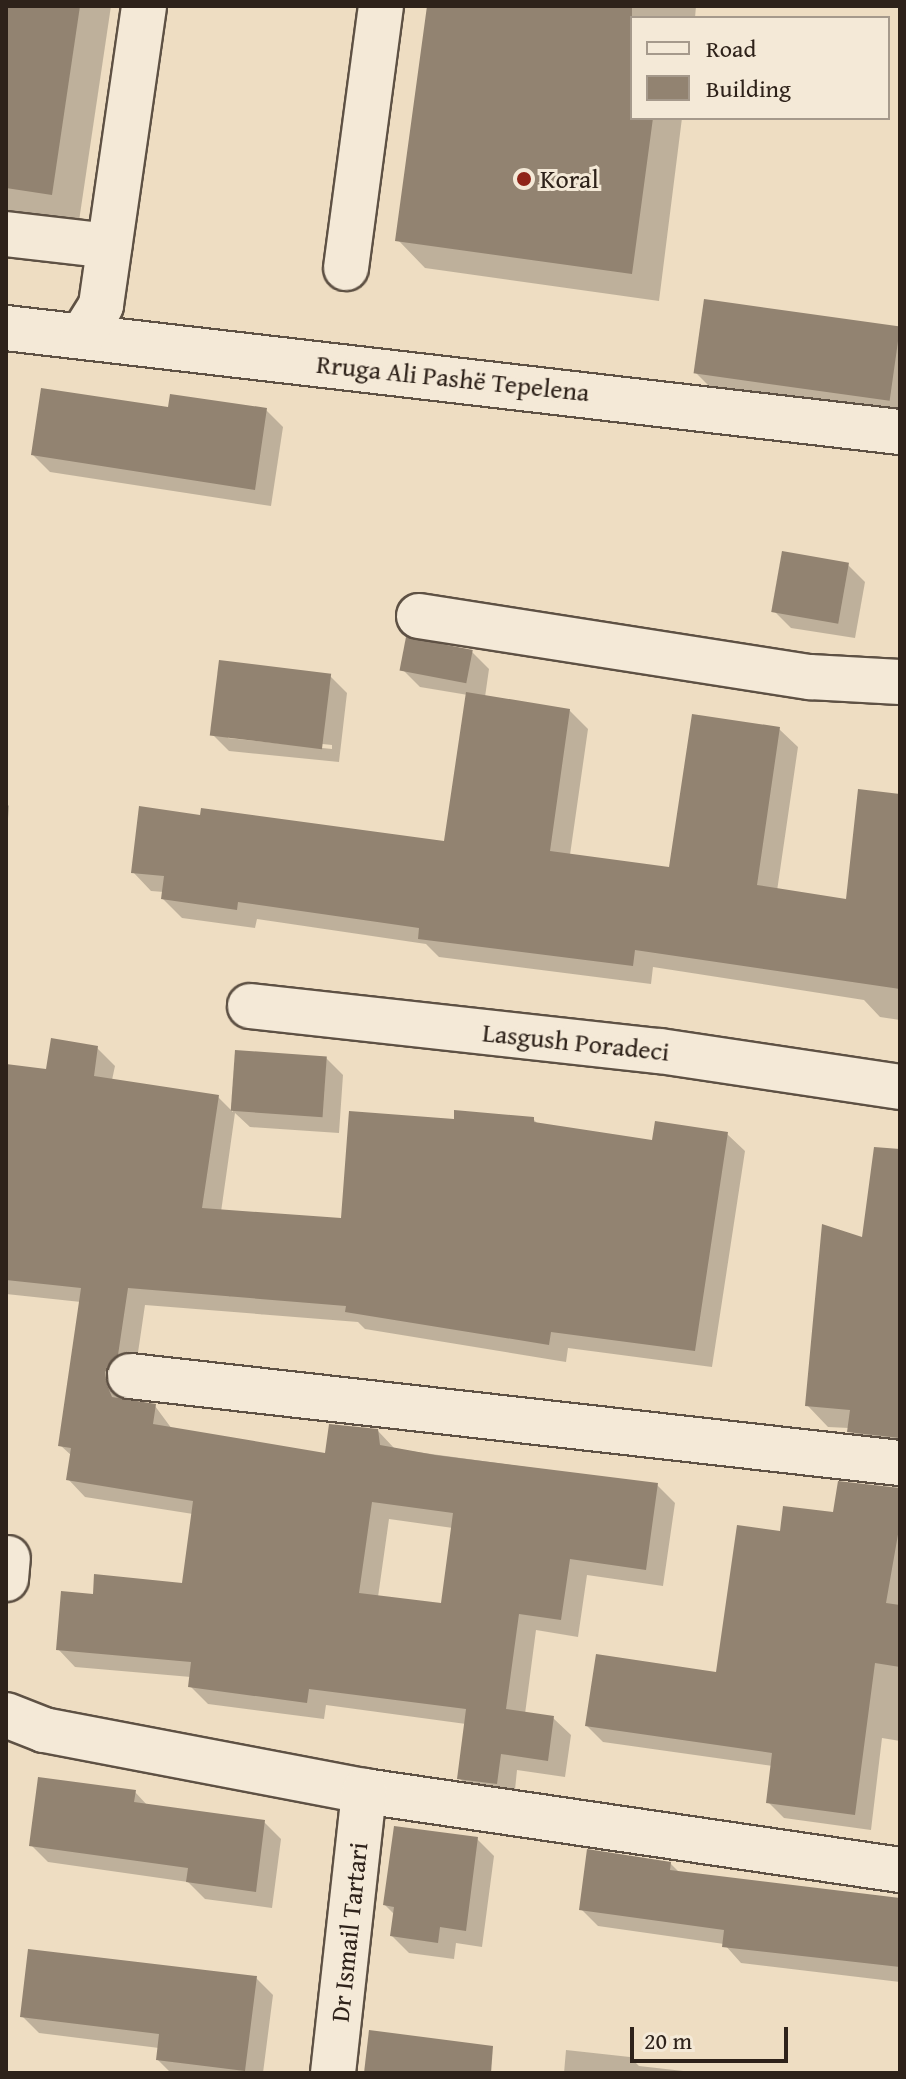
<!DOCTYPE html>
<meta charset="utf-8">
<style>
body{margin:0}
#map{position:relative;width:906px;height:2079px;overflow:hidden;background:#eeddc2;font-family:"Gentium Book Plus",serif}
div>[style]{position:absolute}
[style*='--x']{left:calc(var(--x)*1px);top:calc(var(--y)*1px);width:calc(var(--w)*1px);rotate:calc(var(--a)*1deg)}
.shadow>*{inset:0;background:#0003}
.building>*{inset:0;background:#928371;transform-origin:0 0}
.roads{filter:drop-shadow(2px 0 #5e5144) drop-shadow(-2px 0 #5e5144) drop-shadow(0 2px #5e5144) drop-shadow(0 -2px #5e5144)}
.minor>*{height:44px;margin:-22px;padding:0 22px;transform-origin:22px;border-radius:22px;background:#f4e9d7}
.dots>*{width:22px;height:22px;translate:-50% -50%;box-sizing:border-box;border:4px solid #f4e9d7;border-radius:50%}
span{translate:-50% -50%;white-space:nowrap;text-align:center;line-height:1.15;-webkit-text-stroke:6px #f4e9d7;paint-order:stroke}
.poi-label{font-size:26px;color:#2e221a}
.left{translate:0 -50%;text-align:left}
.street-label{font-size:26px;color:#2e221a}
.frame{position:absolute;inset:0;border:8px solid #2e221a;pointer-events:none}
.legend{position:absolute;left:630px;top:16px;width:260px;height:104px;box-sizing:border-box;background:#f4e9d7;border:2px solid #a5998b;margin:0;padding:10px 14px;list-style:none;font-size:24px;color:#2e221a}
.legend li{display:flex;align-items:center;gap:16px;height:40px}
.legend b{width:40px;border:2px solid #a5998b}
.scale{position:absolute;left:630px;top:2027px;width:158px;height:36px;box-sizing:border-box;border:4px solid #2e221a;border-top:0;padding-left:10px;font-size:24px;line-height:28px;white-space:nowrap;color:#2e221a;-webkit-text-stroke:6px #f4e9d7;paint-order:stroke}
</style>
<div id="map">
<div class="shadow">
<div style="clip-path:polygon(6px 6px,111px 6px,79px 221px,6px 210px)"></div>
<div style="clip-path:polygon(429px 6px,696px 6px,695px 18px,632px 18px,632px 118px,682px 118px,659px 301px,425px 268px,398px 240px)"></div>
<div style="clip-path:polygon(705px 302px,900px 328px,900px 420px,719px 396px,696px 373px)"></div>
<div style="clip-path:polygon(170px 409px,266px 410px,283px 427px,271px 506px,50px 472px,33px 455px)"></div>
<div style="clip-path:polygon(848px 565px,865px 582px,855px 638px,791px 628px,774px 611px)"></div>
<div style="clip-path:polygon(472px 652px,489px 669px,485px 697px,569px 710px,588px 729px,570px 855px,671px 870px,779px 729px,798px 747px,777px 891px,848px 902px,900px 796px,900px 1020px,880px 1017px,864px 1000px,653px 967px,651px 984px,439px 957px,426px 944px,257px 919px,255px 928px,182px 918px,163px 899px,164px 892px,151px 891px,133px 872px,446px 844px,468px 695px,420px 687px,403px 670px)"></div>
<div style="clip-path:polygon(evenodd,330px 676px,347px 693px,339px 762px,229px 751px,212px 734px,330px 676px,228px 734px,332px 745px,332px 749px,228px 738px,228px 734px)"></div>
<div style="clip-path:polygon(6px 803px,9px 806px,6px 844px)"></div>
<div style="clip-path:polygon(evenodd,97px 1048px,115px 1066px,112px 1080px,218px 1097px,233px 1112px,237px 1052px,326px 1058px,343px 1075px,339px 1133px,250px 1127px,235px 1113px,221px 1212px,343px 1221px,456px 1121px,533px 1119px,539px 1125px,654px 1142px,727px 1134px,745px 1151px,712px 1367px,568px 1348px,566px 1362px,365px 1329px,358px 1322px,145px 1305px,135px 1373px,122px 1391px,123px 1401px,155px 1406px,172px 1429px,327px 1455px,378px 1431px,395px 1449px,657px 1485px,675px 1503px,663px 1586px,587px 1575px,578px 1637px,536px 1630px,525px 1714px,553px 1718px,571px 1735px,565px 1777px,517px 1770px,514px 1800px,477px 1795px,459px 1778px,466px 1724px,326px 1705px,324px 1719px,208px 1704px,190px 1686px,191px 1677px,75px 1667px,58px 1649px,94px 1596px,184px 1585px,193px 1514px,85px 1497px,68px 1479px,72px 1456px,60px 1445px,81px 1302px,6px 1294px,6px 1066px,48px 1071px,97px 1048px,389px 1519px,453px 1528px,442px 1606px,378px 1597px,389px 1519px)"></div>
<div style="clip-path:polygon(900px 1161px,900px 1457px,870px 1452px,849px 1428px,828px 1427px,807px 1405px,863px 1240px)"></div>
<div style="clip-path:polygon(900px 1488px,900px 1741px,882px 1738px,871px 1830px,784px 1818px,768px 1802px,773px 1766px,603px 1742px,587px 1726px,718px 1674px,781px 1534px)"></div>
<div style="clip-path:polygon(135px 1792px,148px 1806px,264px 1822px,281px 1839px,272px 1908px,205px 1899px,188px 1882px,48px 1862px,31px 1845px)"></div>
<div style="clip-path:polygon(477px 1839px,494px 1856px,482px 1947px,456px 1943px,454px 1959px,409px 1953px,392px 1936px,395px 1915px,385px 1905px)"></div>
<div style="clip-path:polygon(670px 1863px,680px 1873px,900px 1900px,900px 1982px,741px 1963px,724px 1944px,598px 1926px,581px 1909px)"></div>
<div style="clip-path:polygon(256px 1978px,273px 1995px,263px 2073px,171px 2073px,158px 2060px,159px 2048px,39px 2033px,22px 2016px)"></div>
<div style="clip-path:polygon(566px 2050px,630px 2057px,639px 2066px,701px 2073px,564px 2073px)"></div>
</div>
<div class="building">
<div style="clip-path:polygon(6px 6px,80px 6px,52px 195px,6px 188px)"></div>
<div style="clip-path:polygon(427px 6px,632px 6px,632px 118px,653px 118px,632px 274px,395px 241px)"></div>
<div style="left:704px;top:299px;width:198px;height:75px;rotate:8deg"></div>
<div style="clip-path:polygon(41px 388px,168px 407px,170px 394px,267px 408px,255px 490px,31px 455px)"></div>
<div style="left:782px;top:551px;width:68px;height:62px;rotate:10deg"></div>
<div style="left:406px;top:637px;width:68px;height:34px;rotate:11deg"></div>
<div style="left:219px;top:660px;width:113px;height:76px;rotate:7deg"></div>
<div style="clip-path:polygon(466px 692px,570px 709px,550px 851px,669px 867px,692px 714px,780px 727px,757px 885px,846px 899px,858px 789px,900px 794px,900px 989px,635px 950px,633px 966px,418px 939px,419px 928px,238px 902px,237px 910px,161px 899px,164px 876px,131px 873px,139px 806px,200px 815px,201px 808px,444px 841px)"></div>
<div style="clip-path:polygon(evenodd,51px 1038px,98px 1046px,94px 1076px,219px 1095px,202px 1208px,341px 1218px,349px 1111px,454px 1119px,454px 1110px,534px 1117px,534px 1122px,652px 1140px,655px 1121px,728px 1132px,695px 1351px,551px 1332px,549px 1345px,345px 1312px,346px 1306px,128px 1288px,118px 1355px,105px 1372px,107px 1385px,112px 1397px,156px 1404px,153px 1424px,325px 1453px,329px 1424px,378px 1429px,380px 1445px,435px 1455px,658px 1483px,646px 1570px,570px 1559px,561px 1620px,519px 1614px,506px 1709px,554px 1716px,548px 1761px,501px 1754px,497px 1784px,457px 1779px,466px 1709px,309px 1689px,307px 1703px,188px 1687px,191px 1662px,56px 1650px,61px 1591px,93px 1594px,94px 1574px,182px 1583px,193px 1501px,66px 1480px,71px 1448px,58px 1446px,81px 1288px,6px 1280px,6px 1064px,46px 1069px,51px 1038px,372px 1502px,453px 1513px,441px 1603px,359px 1593px,372px 1502px)"></div>
<div style="left:235px;top:1050px;width:92px;height:61px;rotate:4deg"></div>
<div style="clip-path:polygon(874px 1147px,900px 1149px,900px 1438px,847px 1432px,850px 1410px,805px 1406px,822px 1224px,862px 1237px)"></div>
<div style="clip-path:polygon(838px 1481px,900px 1488px,900px 1523px,886px 1603px,900px 1605px,900px 1667px,875px 1663px,855px 1815px,766px 1803px,772px 1753px,585px 1726px,596px 1654px,716px 1672px,737px 1525px,780px 1531px,783px 1506px,833px 1512px)"></div>
<div style="clip-path:polygon(38px 1777px,136px 1790px,134px 1802px,265px 1820px,256px 1892px,186px 1882px,188px 1868px,29px 1846px)"></div>
<div style="clip-path:polygon(394px 1826px,478px 1837px,466px 1931px,440px 1927px,438px 1943px,390px 1936px,394px 1907px,383px 1905px)"></div>
<div style="clip-path:polygon(587px 1849px,671px 1862px,670px 1870px,900px 1898px,900px 1967px,722px 1947px,724px 1930px,579px 1910px)"></div>
<div style="clip-path:polygon(28px 1949px,257px 1976px,245px 2071px,156px 2060px,159px 2034px,20px 2017px)"></div>
<div style="clip-path:polygon(369px 2030px,493px 2046px,491px 2073px,364px 2073px)"></div>
</div>
<div class="roads">
<div class="minor">
<div style="--x:6;--y:234;--w:104;--a:6.6"></div>
<div style="--x:346;--y:268;--w:264;--a:-82.4"></div>
<div style="--x:6;--y:328;--w:900;--a:6.64"></div>
<div style="--x:82;--y:336;--w:36;--a:-58"></div>
<div style="--x:101;--y:305;--w:302;--a:-81.8"></div>
<div style="--x:419;--y:616;--w:396;--a:8.9"></div>
<div style="--x:810;--y:677;--w:90;--a:3.2"></div>
<div style="--x:250;--y:1006;--w:412;--a:6.3"></div>
<div style="--x:660;--y:1051;--w:243;--a:8.5"></div>
<div style="--x:130;--y:1376;--w:775;--a:6.45"></div>
<div style="--x:6;--y:1579;--w:21;--a:-85"></div>
<div style="--x:6;--y:1715;--w:41;--a:21.5"></div>
<div style="--x:44;--y:1730;--w:326;--a:10.8"></div>
<div style="--x:364;--y:1791;--w:542;--a:8.38"></div>
<div style="--x:333;--y:2073;--w:284;--a:-83.7"></div>
</div>
</div>
<div class="dots">
<div style="left:524px;top:179px;background:#8f2418"></div>
</div>
<div class="poi-label">
<span class="left" style="left:540px;top:179px">Koral</span>
</div>
<div class="street-label">
<span style="left:453px;top:378px;rotate:6deg">Rruga Ali Pashë Tepelena</span>
<span style="left:576px;top:1042px;rotate:6deg">Lasgush Poradeci</span>
<span style="left:349px;top:1932px;rotate:-84deg">Dr Ismail Tartari</span>
</div>
<div class="frame"></div>
<ul class="legend">
<li><b style="height:10px;background:#f4e9d7"></b>Road</li>
<li><b style="height:22px;background:#928371"></b>Building</li>
</ul>
<div class="scale">20 m</div>
</div>
